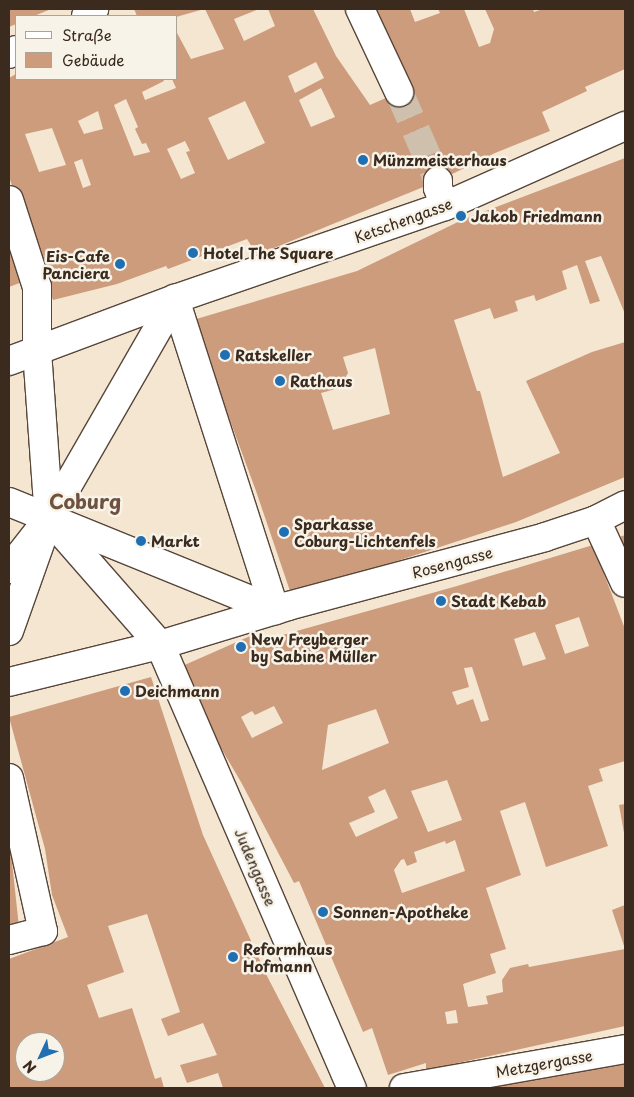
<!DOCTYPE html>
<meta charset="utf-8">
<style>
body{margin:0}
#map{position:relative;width:634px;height:1097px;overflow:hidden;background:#f4e6d1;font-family:"Playpen Sans",sans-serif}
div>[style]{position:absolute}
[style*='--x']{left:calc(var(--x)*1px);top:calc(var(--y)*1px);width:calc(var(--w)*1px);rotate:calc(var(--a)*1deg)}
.building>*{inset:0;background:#cd9c7d}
.minor-tunnel>*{height:28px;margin-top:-14px;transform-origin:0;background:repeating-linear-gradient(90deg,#cfc0ad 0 28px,transparent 0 42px)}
.roads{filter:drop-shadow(1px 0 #574639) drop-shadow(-1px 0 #574639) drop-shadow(0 1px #574639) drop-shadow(0 -1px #574639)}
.minor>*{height:28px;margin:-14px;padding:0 14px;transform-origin:14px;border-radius:14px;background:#fff}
.dots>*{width:14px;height:14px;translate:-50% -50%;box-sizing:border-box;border:2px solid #f7f3e8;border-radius:50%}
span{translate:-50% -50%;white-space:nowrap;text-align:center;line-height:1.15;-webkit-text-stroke:5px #f7f3e8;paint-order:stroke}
.poi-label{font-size:15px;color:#3b2a1e;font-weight:700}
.left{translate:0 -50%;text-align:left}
.right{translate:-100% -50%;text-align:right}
.street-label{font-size:15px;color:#3b2a1e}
.district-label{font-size:20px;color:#6e523f;font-weight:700}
.frame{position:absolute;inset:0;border:10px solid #3b2a1e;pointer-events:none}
.legend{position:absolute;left:15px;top:15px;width:162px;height:65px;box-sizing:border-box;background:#f7f3e8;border:1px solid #aca397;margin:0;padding:6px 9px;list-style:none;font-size:15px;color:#3b2a1e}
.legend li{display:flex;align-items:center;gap:10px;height:25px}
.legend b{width:25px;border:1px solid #aca397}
.north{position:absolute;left:15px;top:1032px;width:50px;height:50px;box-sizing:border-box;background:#f7f3e8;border:1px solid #aca397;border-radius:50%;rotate:227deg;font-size:14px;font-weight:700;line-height:20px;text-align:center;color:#3b2a1e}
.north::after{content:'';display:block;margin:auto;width:18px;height:22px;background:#1f6fb2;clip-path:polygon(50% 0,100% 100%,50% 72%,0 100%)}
</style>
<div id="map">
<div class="building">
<div style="clip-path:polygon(9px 9px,51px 9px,34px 16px,16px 16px,16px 24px,9px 27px)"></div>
<div style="clip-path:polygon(134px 9px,204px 9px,176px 17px,137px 16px)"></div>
<div style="clip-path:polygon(evenodd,205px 9px,259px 9px,234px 19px,244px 41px,275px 26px,268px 9px,313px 9px,336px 56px,370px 105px,406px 89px,374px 9px,410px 9px,415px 22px,440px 13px,438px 9px,464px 9px,479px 47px,490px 43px,494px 29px,485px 9px,533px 9px,534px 12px,543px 9px,625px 9px,625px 69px,585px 87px,587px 91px,542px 112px,550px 131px,495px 153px,438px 181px,257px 255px,247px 239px,168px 269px,166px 266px,117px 284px,53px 300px,9px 177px,9px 78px,16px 74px,16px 79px,163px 79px,164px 81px,142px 92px,145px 100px,176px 88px,172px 79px,176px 79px,176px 31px,191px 59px,224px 49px,205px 9px,316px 62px,324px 78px,295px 93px,288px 76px,316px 62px,205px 9px,321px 88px,335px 117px,311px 127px,299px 100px,321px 88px,205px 9px,126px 99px,138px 127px,135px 129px,142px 144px,146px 143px,150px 152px,134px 156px,114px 105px,126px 99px,205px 9px,245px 101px,265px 143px,228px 160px,208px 118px,245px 101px,205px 9px,98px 111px,103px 129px,84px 134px,78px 121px,98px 111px,205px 9px,52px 128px,66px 165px,39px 172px,25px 134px,52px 128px,205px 9px,185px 141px,190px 151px,186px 152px,195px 173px,181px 179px,167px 149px,185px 141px,205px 9px,82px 159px,91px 185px,83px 188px,74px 162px,82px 159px)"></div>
<div style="clip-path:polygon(evenodd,625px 158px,625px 314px,601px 256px,585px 261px,600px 301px,590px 304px,577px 265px,562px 271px,567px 289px,536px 301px,534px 295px,515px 301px,518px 311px,494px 319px,490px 308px,454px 320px,477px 391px,480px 391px,503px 477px,560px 453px,526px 381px,592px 352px,625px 342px,625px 477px,516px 522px,382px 566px,290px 591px,256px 491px,193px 320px,357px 271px,462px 220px,625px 158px,375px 348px,390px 414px,333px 430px,321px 393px,339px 388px,348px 373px,343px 357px,375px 348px)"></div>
<div style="clip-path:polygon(9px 244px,25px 281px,9px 287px)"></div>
<div style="clip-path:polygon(625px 535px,625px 557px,617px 538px)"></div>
<div style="clip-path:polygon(evenodd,593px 545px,625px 629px,625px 761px,599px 769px,603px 781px,588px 786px,608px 846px,546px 867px,525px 802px,500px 811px,521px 875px,486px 888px,506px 949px,490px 954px,496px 973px,463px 984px,468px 1007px,488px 1004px,486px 996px,503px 992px,502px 980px,510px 968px,528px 964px,529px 967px,625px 949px,612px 910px,625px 905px,625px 1026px,426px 1070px,426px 1063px,388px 1075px,372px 1028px,363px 1032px,299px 881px,294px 883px,241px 782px,205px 721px,180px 667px,257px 633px,261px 641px,457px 586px,593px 545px,579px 617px,589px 646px,565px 654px,555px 625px,579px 617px,593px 545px,535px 632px,546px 659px,523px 666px,514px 639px,535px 632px,593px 545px,472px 667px,489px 720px,481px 722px,473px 699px,457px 705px,452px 692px,469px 687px,464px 668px,472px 667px,593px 545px,274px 706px,283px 723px,252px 738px,241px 717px,252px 711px,255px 715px,274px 706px,593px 545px,376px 709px,389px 743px,322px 770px,328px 725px,376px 709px,593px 545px,447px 780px,462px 820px,428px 832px,411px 791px,447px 780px,593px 545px,385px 789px,398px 818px,356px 837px,349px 823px,375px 812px,368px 797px,385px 789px,593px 545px,455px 840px,465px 871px,402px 893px,394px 870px,401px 860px,404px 859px,407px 866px,417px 862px,414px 852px,445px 841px,446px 844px,455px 840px,593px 545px,456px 1010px,458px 1023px,447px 1024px,445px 1012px,456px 1010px)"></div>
<div style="clip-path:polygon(evenodd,151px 677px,203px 835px,267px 976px,325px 1088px,223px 1088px,218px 1073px,187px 1083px,180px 1065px,217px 1055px,203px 1023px,168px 1036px,161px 1019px,180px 1012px,147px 914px,108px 926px,124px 972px,87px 985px,99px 1018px,132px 1008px,155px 1079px,161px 1077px,164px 1088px,9px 1088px,9px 959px,68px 937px,52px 895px,45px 849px,9px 717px,151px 677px,25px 1042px,55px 1042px,55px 1072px,25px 1072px,25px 1042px)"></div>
<div style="clip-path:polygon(625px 804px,625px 833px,624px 833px,619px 805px)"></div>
<div style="clip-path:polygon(9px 835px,19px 927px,9px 930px)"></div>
<div style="clip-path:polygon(625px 1064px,625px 1088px,479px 1088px,569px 1073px)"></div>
</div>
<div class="minor-tunnel">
<div style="--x:399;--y:92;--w:97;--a:66.3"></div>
</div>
<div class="roads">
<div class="minor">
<div style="--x:360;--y:9;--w:92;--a:64.8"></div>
<div style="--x:86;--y:16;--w:11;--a:-41"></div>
<div style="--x:9;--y:54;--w:8;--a:-30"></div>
<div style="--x:438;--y:181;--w:7;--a:90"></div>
<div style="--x:438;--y:188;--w:19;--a:69"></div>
<div style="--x:9;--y:200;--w:91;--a:72.2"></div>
<div style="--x:37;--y:287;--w:64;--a:90"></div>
<div style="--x:37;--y:351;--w:167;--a:85.9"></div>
<div style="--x:49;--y:518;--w:120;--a:109.5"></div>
<div style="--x:175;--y:299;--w:327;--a:72.2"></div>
<div style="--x:9;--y:361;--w:177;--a:-20.5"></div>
<div style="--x:175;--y:299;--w:286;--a:-19"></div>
<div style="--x:445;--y:206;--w:197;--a:-24"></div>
<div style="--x:9;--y:502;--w:287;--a:22.1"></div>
<div style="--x:49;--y:518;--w:169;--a:48.8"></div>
<div style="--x:160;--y:645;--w:483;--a:66.6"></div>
<div style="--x:596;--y:520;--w:69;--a:65.3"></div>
<div style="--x:9;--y:569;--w:65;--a:-51.9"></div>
<div style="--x:49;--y:518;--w:253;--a:-60.1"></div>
<div style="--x:9;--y:682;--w:155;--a:-13.8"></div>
<div style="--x:160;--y:645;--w:134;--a:-16.9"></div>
<div style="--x:288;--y:606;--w:266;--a:-15"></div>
<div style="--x:545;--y:537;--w:54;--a:-18.4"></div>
<div style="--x:596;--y:520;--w:33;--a:-27"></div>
<div style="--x:9;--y:778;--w:157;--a:77.5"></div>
<div style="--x:43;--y:931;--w:35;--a:165"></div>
<div style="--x:404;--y:1088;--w:224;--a:-10"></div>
</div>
</div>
<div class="dots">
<div style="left:363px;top:160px;background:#1f6fb2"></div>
<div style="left:461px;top:216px;background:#1f6fb2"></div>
<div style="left:193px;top:253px;background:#1f6fb2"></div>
<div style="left:120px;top:264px;background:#1f6fb2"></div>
<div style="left:225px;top:355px;background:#1f6fb2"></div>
<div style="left:280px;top:381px;background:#1f6fb2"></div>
<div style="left:284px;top:532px;background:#1f6fb2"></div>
<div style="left:141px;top:541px;background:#1f6fb2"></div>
<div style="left:441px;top:601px;background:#1f6fb2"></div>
<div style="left:241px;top:647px;background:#1f6fb2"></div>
<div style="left:125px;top:691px;background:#1f6fb2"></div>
<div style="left:323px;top:912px;background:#1f6fb2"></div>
<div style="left:233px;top:957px;background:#1f6fb2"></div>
</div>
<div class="poi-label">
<span class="left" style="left:373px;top:160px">Münzmeisterhaus</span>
<span class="left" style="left:471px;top:216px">Jakob Friedmann</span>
<span class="left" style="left:203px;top:253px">Hotel The Square</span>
<span class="right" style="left:110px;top:264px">Eis-Cafe<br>Panciera</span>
<span class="left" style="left:235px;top:355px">Ratskeller</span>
<span class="left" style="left:290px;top:381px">Rathaus</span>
<span class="left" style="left:294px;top:532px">Sparkasse<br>Coburg-Lichtenfels</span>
<span class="left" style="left:151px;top:541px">Markt</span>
<span class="left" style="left:451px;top:601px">Stadt Kebab</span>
<span class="left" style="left:251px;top:647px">New Freyberger<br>by Sabine Müller</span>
<span class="left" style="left:135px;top:691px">Deichmann</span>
<span class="left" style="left:333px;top:912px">Sonnen-Apotheke</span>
<span class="left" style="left:243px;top:957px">Reformhaus<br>Hofmann</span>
</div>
<div class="street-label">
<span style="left:403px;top:220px;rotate:-20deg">Ketschengasse</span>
<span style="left:452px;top:562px;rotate:-15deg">Rosengasse</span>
<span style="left:256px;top:867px;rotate:67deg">Judengasse</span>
<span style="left:544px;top:1063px;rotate:-10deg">Metzgergasse</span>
</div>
<div class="district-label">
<span style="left:85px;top:501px">Coburg</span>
</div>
<div class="frame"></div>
<ul class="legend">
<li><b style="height:6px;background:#fff"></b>Straße</li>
<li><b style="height:14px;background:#cd9c7d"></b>Gebäude</li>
</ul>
<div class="north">N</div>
</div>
